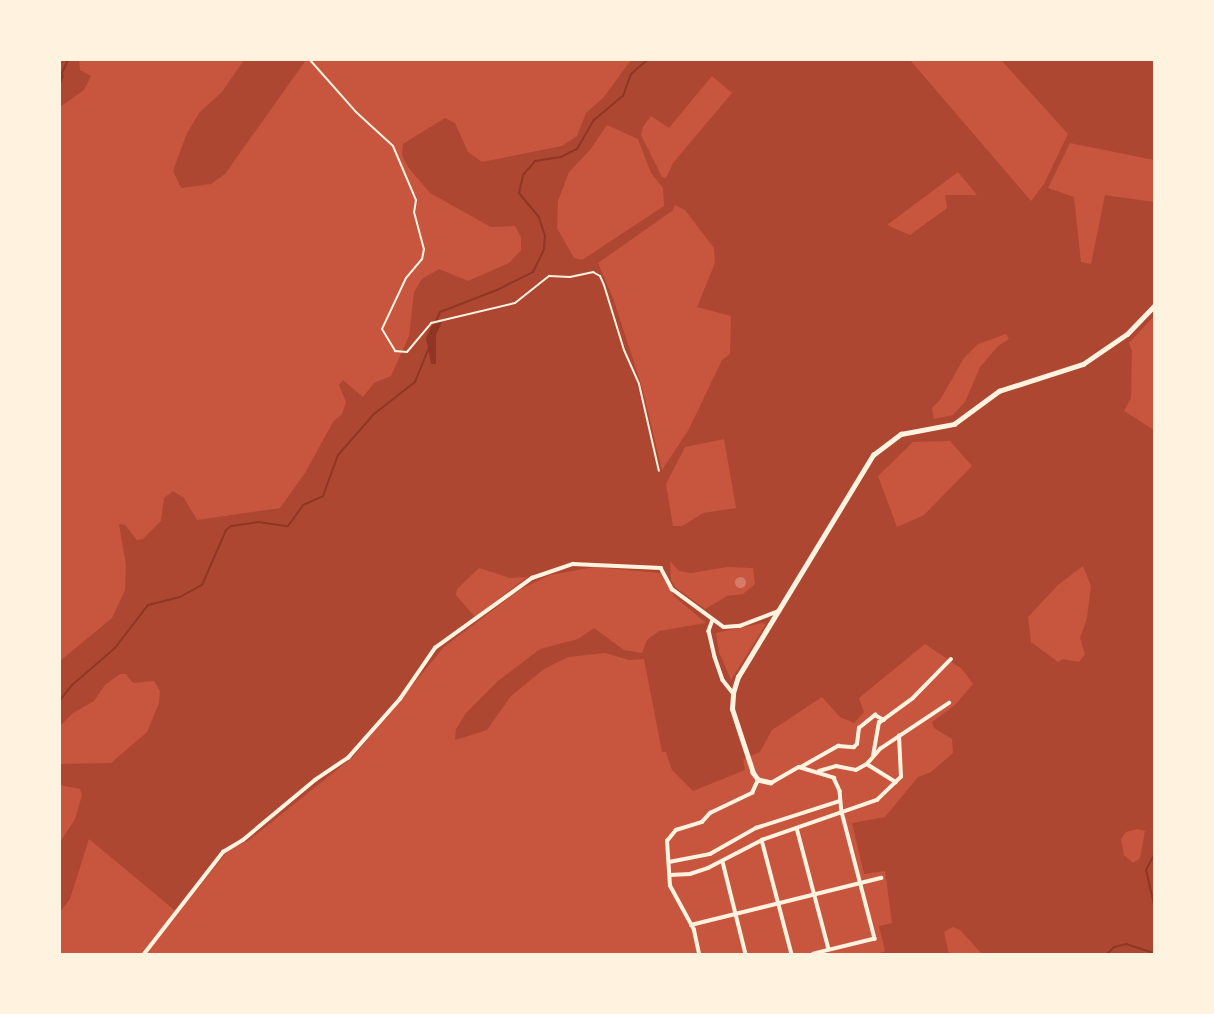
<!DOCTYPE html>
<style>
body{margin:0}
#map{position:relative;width:1214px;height:1014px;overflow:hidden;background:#c8553d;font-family:Signika,sans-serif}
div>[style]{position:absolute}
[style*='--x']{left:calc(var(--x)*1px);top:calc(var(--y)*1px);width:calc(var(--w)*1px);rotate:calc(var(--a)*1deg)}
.green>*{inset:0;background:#ae4732}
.water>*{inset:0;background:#8f3625}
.stream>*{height:2px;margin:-1px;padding:0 1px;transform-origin:1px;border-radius:1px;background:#8f3625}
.building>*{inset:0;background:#d67c66}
.round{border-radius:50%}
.path>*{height:2px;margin:-1px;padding:0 1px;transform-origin:1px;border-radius:1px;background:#fff3e0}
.minor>*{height:3.5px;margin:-1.75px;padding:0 1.75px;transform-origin:1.75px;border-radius:1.75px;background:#fff3e0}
.tertiary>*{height:4.5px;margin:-2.25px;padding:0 2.25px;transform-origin:2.25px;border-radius:2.25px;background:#fff3e0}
span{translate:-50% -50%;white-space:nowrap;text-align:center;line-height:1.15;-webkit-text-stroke:7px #fff3e0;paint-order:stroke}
.frame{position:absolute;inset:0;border:61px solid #fff3e0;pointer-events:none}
</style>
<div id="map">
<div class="green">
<div style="clip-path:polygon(60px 60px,79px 60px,80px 70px,91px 76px,84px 90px,60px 107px)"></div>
<div style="clip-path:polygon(244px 60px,306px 60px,225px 174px,211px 184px,181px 188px,173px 171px,187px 133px,200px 112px,222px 92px)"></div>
<div style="clip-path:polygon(evenodd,631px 60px,910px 60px,1031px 201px,1044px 184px,1068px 134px,1001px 60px,1154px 60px,1154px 160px,1070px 143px,1048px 188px,1074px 197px,1081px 262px,1091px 264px,1105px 195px,1154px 202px,1154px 316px,1129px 343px,1132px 351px,1131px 398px,1124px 411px,1154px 430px,1154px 954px,982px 954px,960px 930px,953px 927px,944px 932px,949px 954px,878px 954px,885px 951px,879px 926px,892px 923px,885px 871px,864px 874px,852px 823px,885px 817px,918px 777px,931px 772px,953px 753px,952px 739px,934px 728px,932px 722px,955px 705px,973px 684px,962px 669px,925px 644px,859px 698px,864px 712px,854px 723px,840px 717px,822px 697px,772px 730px,760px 752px,743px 759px,745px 770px,693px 791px,672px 770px,666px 752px,662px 752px,644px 659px,629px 660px,605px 653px,568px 657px,544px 669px,511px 696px,487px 730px,455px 740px,456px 729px,466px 713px,498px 681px,540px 649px,578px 639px,594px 628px,624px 650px,642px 653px,647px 640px,659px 631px,706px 623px,675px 597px,660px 573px,594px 567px,550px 575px,521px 589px,444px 647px,353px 757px,248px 841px,230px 848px,178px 913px,89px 839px,70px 899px,60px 912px,60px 842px,75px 819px,82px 795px,80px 789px,60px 785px,60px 764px,111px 763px,147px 732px,159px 703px,160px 691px,154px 681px,133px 683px,126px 674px,120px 674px,105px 685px,94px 701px,73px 713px,60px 726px,60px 661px,112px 618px,125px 590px,126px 565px,119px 524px,125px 525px,137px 540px,143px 539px,161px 521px,164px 498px,173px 491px,184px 498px,197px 520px,280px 508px,305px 473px,333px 422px,342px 414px,346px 402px,339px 385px,343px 380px,363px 397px,374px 383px,391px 376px,409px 336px,414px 292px,422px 279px,439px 269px,468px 281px,509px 263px,521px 250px,521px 237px,515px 226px,491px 227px,430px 193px,408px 167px,402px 155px,403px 144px,445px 118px,455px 123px,468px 152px,482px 162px,562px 146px,577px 136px,586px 113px,604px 97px,631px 60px,712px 76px,732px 93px,673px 163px,666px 178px,662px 177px,641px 135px,643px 127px,651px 116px,669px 128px,712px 76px,631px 60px,607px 125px,638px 139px,651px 173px,663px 188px,664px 206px,582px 260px,574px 258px,557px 228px,558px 201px,569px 172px,590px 150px,607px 125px,631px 60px,958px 172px,977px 195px,945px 195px,947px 208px,910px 235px,887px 225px,958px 172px,631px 60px,675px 205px,685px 210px,714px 248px,715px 263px,697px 307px,731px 316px,730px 354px,722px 360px,689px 429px,662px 470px,642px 387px,613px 298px,598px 263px,672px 211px,675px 205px,631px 60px,1006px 334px,1009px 339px,998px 346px,980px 367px,965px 402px,953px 415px,934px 419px,932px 408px,940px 400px,964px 358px,978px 344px,1006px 334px,631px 60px,724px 439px,736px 508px,703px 513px,682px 526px,673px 526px,666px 484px,685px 447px,724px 439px,631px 60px,950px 441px,972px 466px,924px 515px,897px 527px,878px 476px,913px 442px,950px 441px,631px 60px,670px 561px,679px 571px,691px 573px,727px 567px,753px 568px,755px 584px,743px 594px,727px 596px,705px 609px,675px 587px,671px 580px,670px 561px,631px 60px,1083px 566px,1091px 586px,1087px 618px,1080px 638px,1085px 654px,1079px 662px,1063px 659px,1058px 662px,1031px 642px,1028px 617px,1058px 585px,1083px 566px,631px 60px,479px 568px,510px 578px,527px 577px,475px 617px,456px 595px,457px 589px,479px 568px,631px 60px,762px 623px,766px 624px,731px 680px,719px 652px,716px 633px,762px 623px,631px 60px,1137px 829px,1145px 831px,1140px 858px,1133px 863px,1124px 855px,1121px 839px,1126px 832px,1137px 829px)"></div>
</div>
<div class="water">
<div style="clip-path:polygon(442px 322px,436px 335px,436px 364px,431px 364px,426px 338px,432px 325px)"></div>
</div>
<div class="stream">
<div style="--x:60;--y:77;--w:19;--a:-65"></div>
<div style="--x:60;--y:84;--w:9;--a:-72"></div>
<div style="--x:436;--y:321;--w:10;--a:-66"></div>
<div style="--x:440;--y:312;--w:61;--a:-21.1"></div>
<div style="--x:497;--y:290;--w:40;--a:-26.6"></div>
<div style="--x:533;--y:272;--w:25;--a:-64"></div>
<div style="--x:544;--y:249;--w:13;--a:-86"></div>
<div style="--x:545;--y:236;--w:20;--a:-108"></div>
<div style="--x:539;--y:217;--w:31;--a:-130"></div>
<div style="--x:519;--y:193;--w:18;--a:-77"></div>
<div style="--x:523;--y:175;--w:18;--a:-49"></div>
<div style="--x:535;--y:161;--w:26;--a:-9"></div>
<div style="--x:561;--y:157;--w:18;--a:-27"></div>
<div style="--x:577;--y:149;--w:34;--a:-60"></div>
<div style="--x:594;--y:120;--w:38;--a:-40"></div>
<div style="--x:623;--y:96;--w:23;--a:-70"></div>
<div style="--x:631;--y:74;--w:21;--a:-41"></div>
<div style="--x:60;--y:700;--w:19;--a:-51"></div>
<div style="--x:72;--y:685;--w:57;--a:-40.7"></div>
<div style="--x:115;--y:648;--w:54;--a:-52.5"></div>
<div style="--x:148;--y:605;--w:33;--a:-14"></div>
<div style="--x:180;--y:597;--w:25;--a:-29"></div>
<div style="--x:202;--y:585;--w:60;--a:-66.4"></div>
<div style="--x:226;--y:530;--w:6;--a:-39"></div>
<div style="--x:231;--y:526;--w:27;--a:-8"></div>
<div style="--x:258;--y:522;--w:30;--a:8"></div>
<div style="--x:288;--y:526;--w:26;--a:-54"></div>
<div style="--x:303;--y:505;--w:22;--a:-24"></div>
<div style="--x:323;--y:496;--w:44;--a:-69.9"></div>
<div style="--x:338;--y:455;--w:55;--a:-48.7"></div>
<div style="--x:374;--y:414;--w:52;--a:-38"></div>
<div style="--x:415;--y:382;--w:35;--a:-68"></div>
<div style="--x:1154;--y:855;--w:17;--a:118"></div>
<div style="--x:1146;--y:870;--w:35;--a:77"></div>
<div style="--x:1107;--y:954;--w:10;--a:-45"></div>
<div style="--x:1114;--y:947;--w:12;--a:-14"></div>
<div style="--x:1126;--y:944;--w:29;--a:18"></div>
</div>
<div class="building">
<div class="round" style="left:734.5px;top:576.5px;width:11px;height:11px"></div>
</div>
<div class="path">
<div style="--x:310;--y:60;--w:69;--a:48.5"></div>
<div style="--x:356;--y:112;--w:50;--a:42.6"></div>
<div style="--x:393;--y:146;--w:59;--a:66.9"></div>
<div style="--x:416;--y:200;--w:12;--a:99"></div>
<div style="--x:414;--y:212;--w:38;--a:75"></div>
<div style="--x:424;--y:249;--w:10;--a:101"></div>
<div style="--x:422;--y:259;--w:25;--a:130"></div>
<div style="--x:406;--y:278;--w:56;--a:115.2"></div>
<div style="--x:382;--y:329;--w:26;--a:59"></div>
<div style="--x:395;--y:351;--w:12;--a:5"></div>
<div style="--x:407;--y:352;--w:38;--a:-50"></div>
<div style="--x:431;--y:323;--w:86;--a:-13.4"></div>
<div style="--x:515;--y:303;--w:43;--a:-38.5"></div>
<div style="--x:549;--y:276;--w:21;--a:3"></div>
<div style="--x:570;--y:277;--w:24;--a:-12"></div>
<div style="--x:593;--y:272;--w:8;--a:30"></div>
<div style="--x:600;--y:276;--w:10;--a:66"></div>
<div style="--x:604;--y:285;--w:68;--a:72.9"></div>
<div style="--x:624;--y:350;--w:37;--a:66"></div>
<div style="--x:639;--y:384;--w:89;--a:77.1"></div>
</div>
<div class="minor">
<div style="--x:713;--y:620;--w:12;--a:110"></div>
<div style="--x:709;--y:631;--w:27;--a:77"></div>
<div style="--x:715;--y:657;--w:24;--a:71"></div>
<div style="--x:723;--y:680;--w:16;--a:52"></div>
<div style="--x:873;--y:756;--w:34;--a:-80"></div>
<div style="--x:879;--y:723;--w:42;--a:-36.3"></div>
<div style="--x:913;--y:698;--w:54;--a:-45.7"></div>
<div style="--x:867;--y:764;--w:34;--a:32"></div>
<div style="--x:801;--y:767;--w:43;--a:-29.6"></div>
<div style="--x:838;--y:746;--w:16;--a:4"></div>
<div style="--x:854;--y:747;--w:4;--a:-45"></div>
<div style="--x:857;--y:744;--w:16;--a:-83"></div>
<div style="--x:859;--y:728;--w:21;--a:-39"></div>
<div style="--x:875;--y:715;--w:10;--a:29"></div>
<div style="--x:819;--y:771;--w:18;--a:-16"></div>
<div style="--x:836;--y:766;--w:20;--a:11"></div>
<div style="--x:856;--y:770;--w:13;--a:-29"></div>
<div style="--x:867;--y:764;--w:20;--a:-49"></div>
<div style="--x:880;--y:749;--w:83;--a:-33.7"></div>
<div style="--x:771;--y:783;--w:32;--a:-30"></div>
<div style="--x:799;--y:767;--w:37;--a:17"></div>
<div style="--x:834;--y:778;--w:14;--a:65"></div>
<div style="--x:840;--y:791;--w:21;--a:85"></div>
<div style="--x:842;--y:812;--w:131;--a:75.4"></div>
<div style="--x:875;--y:939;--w:63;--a:166.2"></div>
<div style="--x:797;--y:828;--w:125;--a:75.2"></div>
<div style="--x:762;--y:840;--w:118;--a:75.3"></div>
<div style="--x:669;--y:862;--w:42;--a:-11"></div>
<div style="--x:710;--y:854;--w:53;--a:-29.5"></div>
<div style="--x:756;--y:828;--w:88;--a:-17.8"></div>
<div style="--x:723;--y:862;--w:95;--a:76"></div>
<div style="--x:670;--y:875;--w:20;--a:-3"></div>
<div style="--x:690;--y:874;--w:19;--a:-18"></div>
<div style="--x:708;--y:868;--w:61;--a:-27.4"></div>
<div style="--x:762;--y:840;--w:122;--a:-19.2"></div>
<div style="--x:877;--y:800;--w:33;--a:-44"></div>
<div style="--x:901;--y:777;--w:41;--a:-92.8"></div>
<div style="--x:691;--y:925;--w:196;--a:-13.9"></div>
<div style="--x:144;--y:954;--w:129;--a:-52.2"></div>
<div style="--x:223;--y:852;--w:23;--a:-31"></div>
<div style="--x:243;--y:840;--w:94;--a:-39.8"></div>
<div style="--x:315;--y:780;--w:40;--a:-34"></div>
<div style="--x:348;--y:758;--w:79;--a:-48.6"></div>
<div style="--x:400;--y:699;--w:62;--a:-55.5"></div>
<div style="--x:435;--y:648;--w:120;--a:-35.8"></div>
<div style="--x:532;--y:578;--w:43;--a:-18.9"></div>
<div style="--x:573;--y:564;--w:88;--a:2.6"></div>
<div style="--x:661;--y:568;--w:24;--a:62"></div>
<div style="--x:672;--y:589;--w:64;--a:36.2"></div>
<div style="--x:724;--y:627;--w:16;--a:-4"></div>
<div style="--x:740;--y:626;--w:40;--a:-21"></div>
<div style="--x:699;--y:954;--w:25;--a:-102"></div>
<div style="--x:694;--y:930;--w:50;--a:-118.6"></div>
<div style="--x:670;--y:886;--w:45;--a:-93.8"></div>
<div style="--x:667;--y:841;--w:14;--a:-51"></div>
<div style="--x:676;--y:830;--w:27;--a:-17"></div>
<div style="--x:702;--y:822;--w:12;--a:-48"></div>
<div style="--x:710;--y:813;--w:47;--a:-25.5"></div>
<div style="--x:752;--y:793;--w:14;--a:-65"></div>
</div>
<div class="tertiary">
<div style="--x:771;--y:783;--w:13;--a:-167"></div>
<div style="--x:758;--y:780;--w:9;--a:-126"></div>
<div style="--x:753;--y:773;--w:67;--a:-108.2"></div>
<div style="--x:732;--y:709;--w:16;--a:-86"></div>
<div style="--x:733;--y:693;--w:17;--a:-73"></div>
<div style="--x:738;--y:677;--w:260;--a:-58.7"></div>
<div style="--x:873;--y:455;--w:35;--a:-37"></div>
<div style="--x:901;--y:434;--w:54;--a:-10.7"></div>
<div style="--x:954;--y:424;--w:56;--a:-36.3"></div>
<div style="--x:999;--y:391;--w:88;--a:-17.8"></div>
<div style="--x:1083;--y:364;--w:53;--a:-34.3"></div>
<div style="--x:1127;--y:334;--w:39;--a:-46"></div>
</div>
<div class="frame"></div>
</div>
